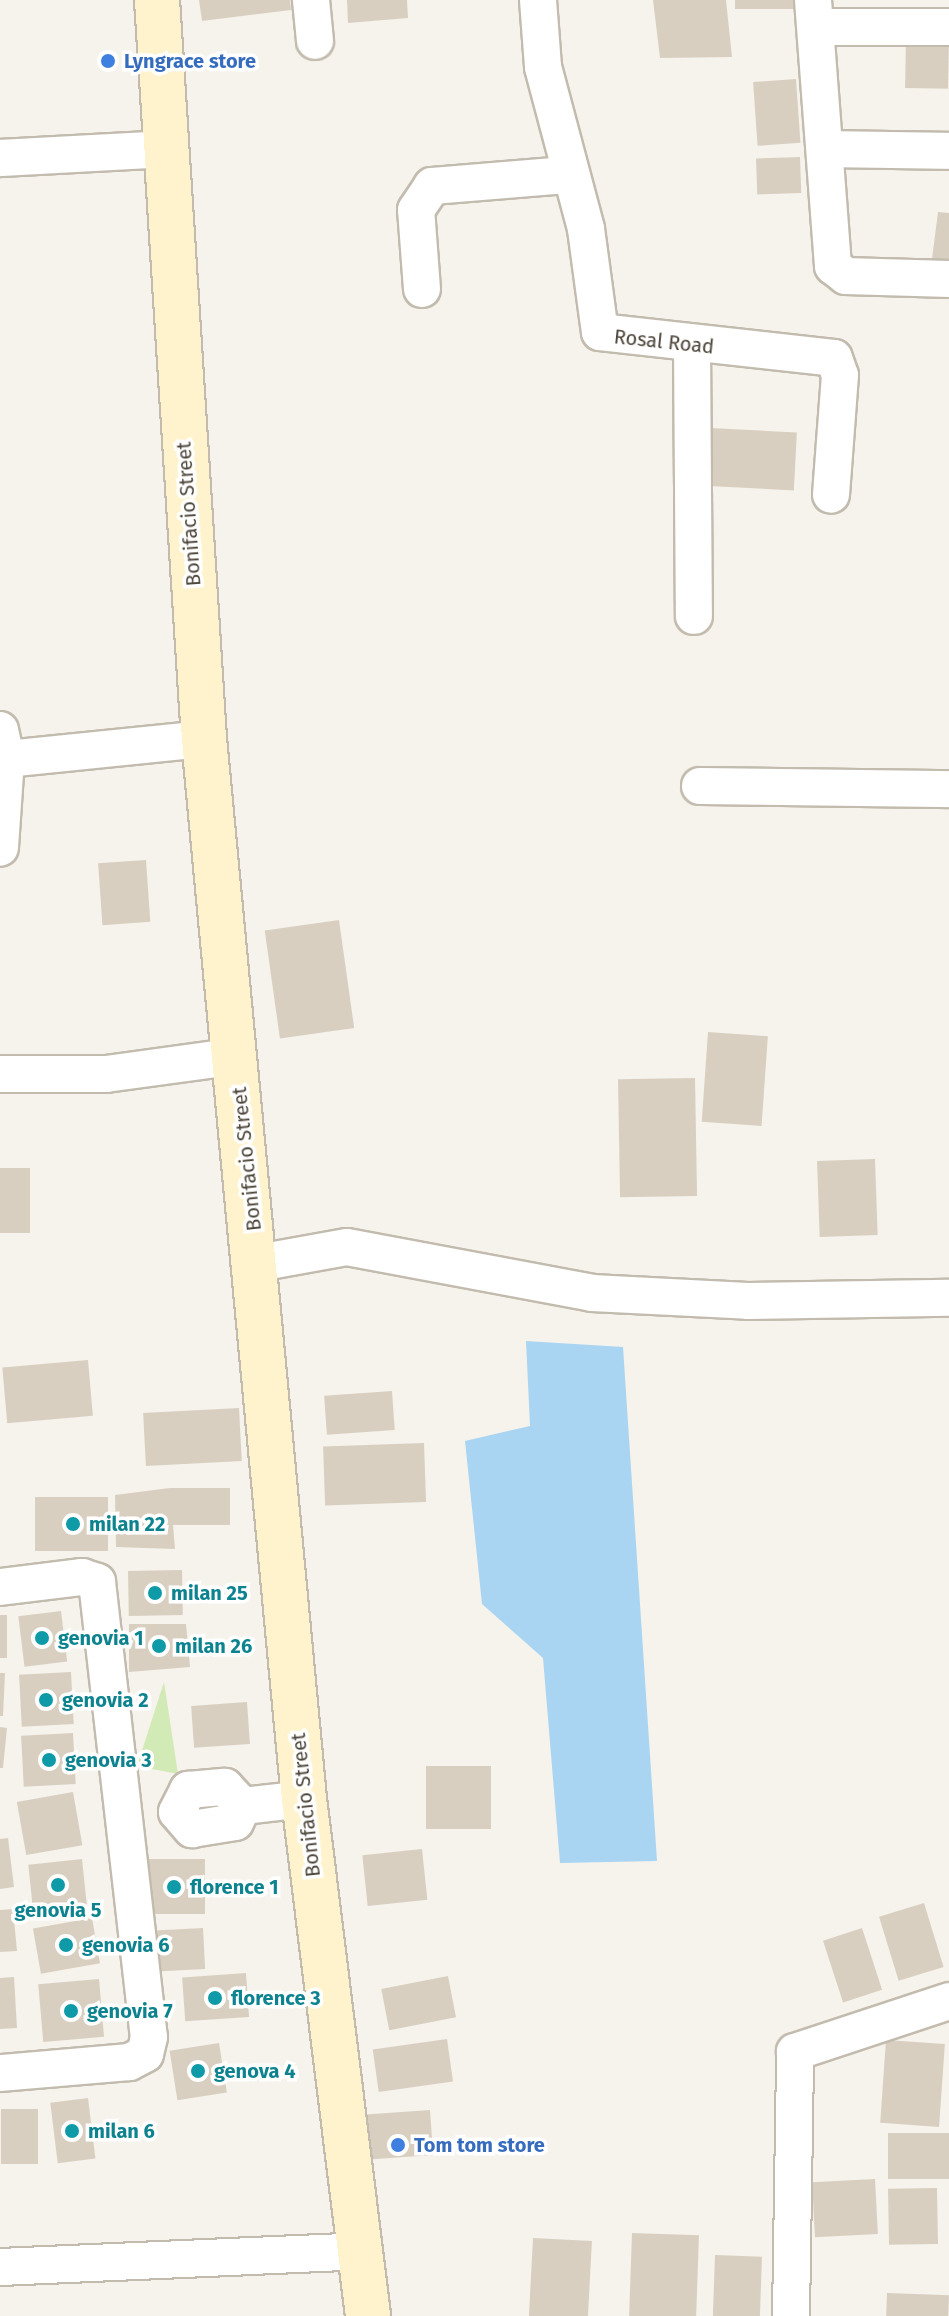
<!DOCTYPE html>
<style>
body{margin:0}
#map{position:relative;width:949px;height:2316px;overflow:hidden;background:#f6f3ec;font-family:"Fira Sans",sans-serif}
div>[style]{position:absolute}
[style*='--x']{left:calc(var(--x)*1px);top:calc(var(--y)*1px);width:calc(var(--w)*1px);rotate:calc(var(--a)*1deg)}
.green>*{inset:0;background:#d2eab5}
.water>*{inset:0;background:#a9d4f2}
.building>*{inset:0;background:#d8cfc1;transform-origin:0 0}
.roads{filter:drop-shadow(2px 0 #c2bbae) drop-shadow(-2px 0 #c2bbae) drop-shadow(0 2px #c2bbae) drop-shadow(0 -2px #c2bbae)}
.street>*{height:36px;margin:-18px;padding:0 18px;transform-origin:18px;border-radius:18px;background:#fff}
.secondary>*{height:44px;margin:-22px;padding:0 22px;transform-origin:22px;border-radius:22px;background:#fff3cd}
.dots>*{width:22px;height:22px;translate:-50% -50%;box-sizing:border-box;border:4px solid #fff;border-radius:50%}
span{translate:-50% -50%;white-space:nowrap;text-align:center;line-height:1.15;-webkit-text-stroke:7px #fff;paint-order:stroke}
.shop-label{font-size:20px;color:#366cbe;font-weight:700}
.left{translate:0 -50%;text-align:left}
.street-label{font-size:20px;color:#4b4439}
.culture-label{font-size:20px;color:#0d838f;font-weight:700}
</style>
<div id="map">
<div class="green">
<div style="clip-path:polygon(164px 1682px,178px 1774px,137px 1766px)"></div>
</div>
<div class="water">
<div style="clip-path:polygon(526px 1341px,623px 1347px,657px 1861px,560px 1863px,543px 1658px,482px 1604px,465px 1441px,530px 1426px)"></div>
</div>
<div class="building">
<div style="clip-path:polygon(199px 0,290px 0,291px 10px,202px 21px)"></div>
<div style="clip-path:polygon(347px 0,407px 0,408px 18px,348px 23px)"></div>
<div style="clip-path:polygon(653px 0,726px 0,732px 57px,660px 58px)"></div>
<div style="left:735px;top:0;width:58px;height:9px"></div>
<div style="left:906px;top:36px;width:43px;height:52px;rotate:1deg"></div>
<div style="left:796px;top:79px;width:64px;height:43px;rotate:86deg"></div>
<div style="left:800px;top:157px;width:36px;height:44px;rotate:88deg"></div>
<div style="clip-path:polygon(938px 212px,949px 213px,949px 261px,932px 259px)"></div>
<div style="left:711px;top:428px;width:86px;height:58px;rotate:3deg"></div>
<div style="left:146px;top:860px;width:62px;height:48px;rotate:86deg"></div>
<div style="left:339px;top:920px;width:109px;height:75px;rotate:82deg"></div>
<div style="left:708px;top:1032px;width:60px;height:90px;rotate:4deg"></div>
<div style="left:695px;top:1078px;width:118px;height:77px;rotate:89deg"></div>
<div style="left:875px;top:1159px;width:76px;height:58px;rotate:88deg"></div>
<div style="left:0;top:1168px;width:30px;height:65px"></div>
<div style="left:88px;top:1360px;width:56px;height:86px;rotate:85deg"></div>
<div style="left:392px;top:1391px;width:39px;height:68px;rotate:86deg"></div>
<div style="left:239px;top:1408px;width:53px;height:96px;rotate:87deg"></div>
<div style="left:424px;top:1443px;width:59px;height:101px;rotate:88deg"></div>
<div style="clip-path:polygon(170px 1488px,230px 1488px,230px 1525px,173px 1525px,175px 1549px,116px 1547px,115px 1495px)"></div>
<div style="left:35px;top:1497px;width:73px;height:54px"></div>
<div style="left:182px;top:1570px;width:45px;height:54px;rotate:89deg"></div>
<div style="left:61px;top:1611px;width:51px;height:43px;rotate:83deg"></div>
<div style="left:0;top:1615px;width:7px;height:43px"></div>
<div style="clip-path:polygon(129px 1624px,186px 1624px,190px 1667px,129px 1672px)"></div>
<div style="left:71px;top:1672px;width:52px;height:52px;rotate:87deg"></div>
<div style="clip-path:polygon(0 1673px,5px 1673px,3px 1716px,0 1716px)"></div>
<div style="left:247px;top:1702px;width:42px;height:56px;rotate:86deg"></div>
<div style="clip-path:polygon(0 1727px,7px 1728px,3px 1768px,0 1768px)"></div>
<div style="left:73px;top:1733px;width:51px;height:52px;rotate:87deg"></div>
<div style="left:426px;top:1766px;width:65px;height:63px"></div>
<div style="left:73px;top:1792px;width:54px;height:57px;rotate:80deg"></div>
<div style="clip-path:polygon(8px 1838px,14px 1887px,0 1889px,0 1839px)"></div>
<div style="left:422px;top:1849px;width:51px;height:60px;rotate:84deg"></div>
<div style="left:82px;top:1859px;width:45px;height:54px;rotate:84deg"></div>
<div style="left:145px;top:1859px;width:60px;height:55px"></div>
<div style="left:924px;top:1903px;width:67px;height:47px;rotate:73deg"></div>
<div style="clip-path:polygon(13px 1909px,17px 1951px,0 1952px,0 1910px)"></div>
<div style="left:92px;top:1918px;width:46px;height:60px;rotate:80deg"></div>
<div style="left:203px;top:1928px;width:41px;height:53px;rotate:87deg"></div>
<div style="left:862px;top:1928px;width:65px;height:41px;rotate:72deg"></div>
<div style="left:246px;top:1973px;width:44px;height:64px;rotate:86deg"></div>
<div style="left:448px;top:1976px;width:42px;height:68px;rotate:79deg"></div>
<div style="clip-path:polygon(14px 1977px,17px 2028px,0 2029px,0 1978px)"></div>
<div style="left:99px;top:1979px;width:58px;height:61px;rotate:85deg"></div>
<div style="left:447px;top:2039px;width:43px;height:75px;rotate:82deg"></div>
<div style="left:886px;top:2040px;width:59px;height:83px;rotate:4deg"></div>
<div style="left:219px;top:2043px;width:50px;height:50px;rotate:81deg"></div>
<div style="left:88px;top:2098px;width:61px;height:38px;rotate:83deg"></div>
<div style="left:1px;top:2109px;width:37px;height:55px"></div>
<div style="left:430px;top:2110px;width:45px;height:68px;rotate:86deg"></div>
<div style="left:888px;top:2133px;width:61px;height:46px"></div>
<div style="left:875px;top:2179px;width:55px;height:63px;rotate:87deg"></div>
<div style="left:937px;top:2188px;width:56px;height:49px;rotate:89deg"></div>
<div style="left:632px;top:2233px;width:67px;height:83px;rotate:2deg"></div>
<div style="left:533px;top:2238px;width:59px;height:78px;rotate:3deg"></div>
<div style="left:715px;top:2255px;width:47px;height:61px;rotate:2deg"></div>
<div style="left:887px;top:2293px;width:62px;height:23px;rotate:2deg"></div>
</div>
<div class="roads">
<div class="street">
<div style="--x:311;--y:0;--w:41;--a:84.4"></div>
<div style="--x:538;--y:0;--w:67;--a:85.7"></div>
<div style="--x:543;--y:67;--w:168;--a:75.1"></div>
<div style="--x:586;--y:229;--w:104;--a:82.3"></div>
<div style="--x:600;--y:332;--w:235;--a:6.3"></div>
<div style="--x:834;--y:358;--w:18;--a:71"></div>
<div style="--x:840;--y:375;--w:120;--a:94.3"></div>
<div style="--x:813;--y:0;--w:267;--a:85.7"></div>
<div style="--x:833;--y:266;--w:16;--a:38"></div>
<div style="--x:846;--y:276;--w:103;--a:1.7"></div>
<div style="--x:816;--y:27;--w:133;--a:0"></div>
<div style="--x:826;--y:149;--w:123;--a:0.9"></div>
<div style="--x:0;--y:158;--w:164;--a:-3.1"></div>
<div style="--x:422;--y:289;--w:79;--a:-94.3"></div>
<div style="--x:416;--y:210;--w:29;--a:-56"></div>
<div style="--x:432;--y:186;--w:135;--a:-4.7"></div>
<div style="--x:692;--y:345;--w:271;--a:89.6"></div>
<div style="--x:0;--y:730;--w:30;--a:78"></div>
<div style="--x:6;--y:759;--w:89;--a:93.9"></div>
<div style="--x:6;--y:759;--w:199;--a:-5.8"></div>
<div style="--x:700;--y:786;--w:249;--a:0.7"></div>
<div style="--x:0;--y:1074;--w:106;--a:0"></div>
<div style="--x:106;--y:1074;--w:132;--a:-7.8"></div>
<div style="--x:258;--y:1263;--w:90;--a:-10.2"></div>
<div style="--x:347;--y:1247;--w:249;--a:10.6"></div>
<div style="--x:592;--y:1293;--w:156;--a:2.9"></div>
<div style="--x:748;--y:1301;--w:201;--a:-0.9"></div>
<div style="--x:0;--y:1587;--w:83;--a:-7"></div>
<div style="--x:82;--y:1577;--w:16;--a:18"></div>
<div style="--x:97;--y:1582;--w:458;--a:83.5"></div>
<div style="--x:149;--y:2037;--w:17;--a:103"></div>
<div style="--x:145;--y:2054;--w:18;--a:153"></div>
<div style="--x:129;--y:2062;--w:129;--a:175.1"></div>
<div style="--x:243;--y:1806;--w:61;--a:-6.5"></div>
<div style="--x:177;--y:1812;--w:25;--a:-63"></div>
<div style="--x:188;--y:1790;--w:37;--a:-5"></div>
<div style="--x:225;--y:1787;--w:26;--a:47"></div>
<div style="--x:177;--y:1812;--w:23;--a:49"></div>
<div style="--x:192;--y:1829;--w:44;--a:-9.2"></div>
<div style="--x:235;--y:1822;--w:18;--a:-63"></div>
<div style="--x:0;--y:2267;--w:361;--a:-2.5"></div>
<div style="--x:791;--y:2316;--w:264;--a:-89.1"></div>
<div style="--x:795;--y:2052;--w:162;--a:-18.3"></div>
</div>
<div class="secondary">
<div style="--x:157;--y:0;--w:740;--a:86.36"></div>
<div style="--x:204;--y:739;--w:1065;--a:84.61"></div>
<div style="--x:304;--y:1799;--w:521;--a:82.94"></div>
</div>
</div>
<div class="dots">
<div style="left:108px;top:61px;background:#3f7fe0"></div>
<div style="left:73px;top:1524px;background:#0f9aa8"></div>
<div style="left:155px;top:1593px;background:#0f9aa8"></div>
<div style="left:42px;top:1638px;background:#0f9aa8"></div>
<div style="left:159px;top:1646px;background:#0f9aa8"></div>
<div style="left:46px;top:1700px;background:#0f9aa8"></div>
<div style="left:49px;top:1760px;background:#0f9aa8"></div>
<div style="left:58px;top:1885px;background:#0f9aa8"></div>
<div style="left:174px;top:1887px;background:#0f9aa8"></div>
<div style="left:66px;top:1945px;background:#0f9aa8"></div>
<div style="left:215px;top:1998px;background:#0f9aa8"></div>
<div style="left:71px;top:2011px;background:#0f9aa8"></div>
<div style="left:198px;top:2071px;background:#0f9aa8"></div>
<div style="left:72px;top:2131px;background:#0f9aa8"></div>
<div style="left:398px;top:2145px;background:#3f7fe0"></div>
</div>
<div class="shop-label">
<span class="left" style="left:124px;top:61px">Lyngrace store</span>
<span class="left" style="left:414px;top:2145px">Tom tom store</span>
</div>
<div class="street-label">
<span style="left:664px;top:342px;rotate:6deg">Rosal Road</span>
<span style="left:189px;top:514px;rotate:-94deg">Bonifacio Street</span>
<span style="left:247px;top:1159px;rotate:-96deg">Bonifacio Street</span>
<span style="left:306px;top:1805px;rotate:-96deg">Bonifacio Street</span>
</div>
<div class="culture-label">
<span class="left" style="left:89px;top:1524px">milan 22</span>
<span class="left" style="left:171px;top:1593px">milan 25</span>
<span class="left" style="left:58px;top:1638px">genovia 1</span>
<span class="left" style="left:175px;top:1646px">milan 26</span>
<span class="left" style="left:62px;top:1700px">genovia 2</span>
<span class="left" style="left:65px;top:1760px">genovia 3</span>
<span class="left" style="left:190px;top:1887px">florence 1</span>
<span style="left:58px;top:1910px">genovia 5</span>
<span class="left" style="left:82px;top:1945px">genovia 6</span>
<span class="left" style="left:231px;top:1998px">florence 3</span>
<span class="left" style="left:87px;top:2011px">genovia 7</span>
<span class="left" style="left:214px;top:2071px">genova 4</span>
<span class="left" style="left:88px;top:2131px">milan 6</span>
</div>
</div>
